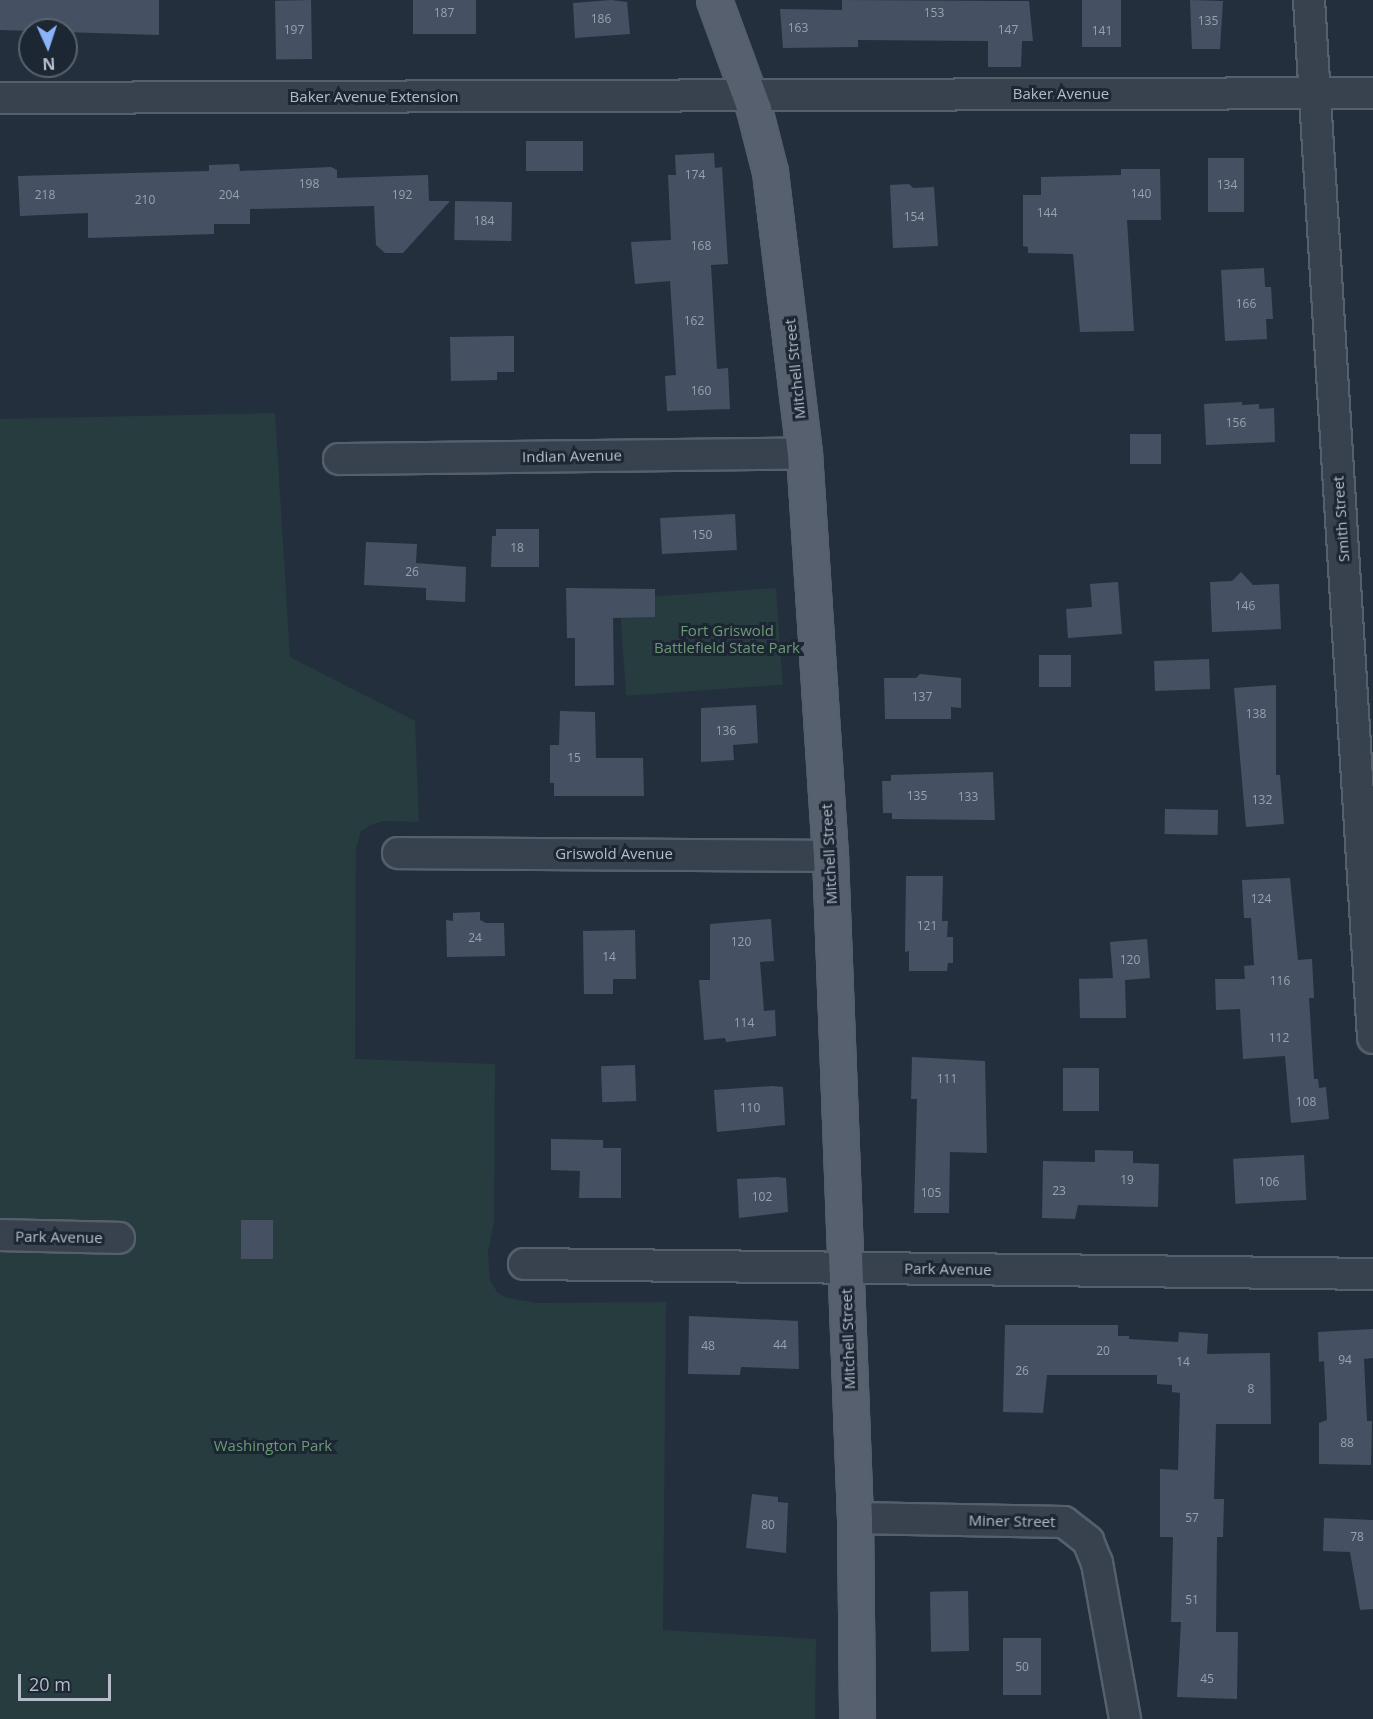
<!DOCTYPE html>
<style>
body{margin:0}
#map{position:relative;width:1373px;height:1719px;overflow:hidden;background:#242f3e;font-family:"Open Sans",sans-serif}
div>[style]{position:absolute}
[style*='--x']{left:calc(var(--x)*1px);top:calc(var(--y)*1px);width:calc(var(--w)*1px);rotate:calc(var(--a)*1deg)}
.green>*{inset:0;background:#263c3f;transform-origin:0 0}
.building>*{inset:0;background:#455162;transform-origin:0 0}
.roads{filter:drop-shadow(2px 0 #565f6c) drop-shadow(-2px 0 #565f6c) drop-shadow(0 2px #565f6c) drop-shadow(0 -2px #565f6c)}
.minor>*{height:30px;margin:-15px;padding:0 15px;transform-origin:15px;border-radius:15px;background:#38414e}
.major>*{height:33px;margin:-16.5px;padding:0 16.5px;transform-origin:16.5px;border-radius:16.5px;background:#56606e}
span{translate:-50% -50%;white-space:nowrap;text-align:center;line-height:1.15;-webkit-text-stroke:6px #1d2633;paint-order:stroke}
.number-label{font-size:12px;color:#98a1af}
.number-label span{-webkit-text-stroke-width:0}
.street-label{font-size:15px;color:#b4bcc9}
.park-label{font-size:15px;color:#6b9a76}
.north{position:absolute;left:18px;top:18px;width:60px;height:60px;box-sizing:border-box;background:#1d2633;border:2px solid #59626f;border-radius:50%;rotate:177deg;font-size:16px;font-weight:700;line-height:24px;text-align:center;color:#b4bcc9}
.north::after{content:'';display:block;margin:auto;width:21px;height:27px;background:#8ab4f8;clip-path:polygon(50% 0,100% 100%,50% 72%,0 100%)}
.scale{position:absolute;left:18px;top:1674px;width:93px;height:27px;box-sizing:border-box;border:3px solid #b4bcc9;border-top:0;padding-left:8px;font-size:18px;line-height:21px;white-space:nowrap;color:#b4bcc9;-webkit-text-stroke:4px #1d2633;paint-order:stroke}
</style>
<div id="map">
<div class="green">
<div style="clip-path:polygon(275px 413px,290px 657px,415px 721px,419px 822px,383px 821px,370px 825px,361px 831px,356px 849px,355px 1059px,495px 1064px,494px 1222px,488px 1251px,490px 1280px,497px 1292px,507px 1298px,537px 1303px,666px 1302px,663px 1630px,816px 1639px,815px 1719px,0 1719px,0 419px)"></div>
<div style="left:776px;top:588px;width:97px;height:157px;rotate:86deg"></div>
</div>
<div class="building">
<div style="clip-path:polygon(0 0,159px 0,159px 35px,0 30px)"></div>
<div style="left:311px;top:0;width:59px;height:36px;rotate:89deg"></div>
<div style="left:413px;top:0;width:63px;height:34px"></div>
<div style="clip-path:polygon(611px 0,627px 2px,630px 34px,575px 38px,573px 3px)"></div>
<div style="clip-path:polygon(842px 0,1029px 1px,1033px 41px,1022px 41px,1021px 67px,988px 67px,988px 41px,858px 40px,858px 47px,783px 48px,780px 9px,842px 10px)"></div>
<div style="left:1082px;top:0;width:39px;height:47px"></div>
<div style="clip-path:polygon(1190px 0,1223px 1px,1220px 49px,1192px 49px)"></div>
<div style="left:526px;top:141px;width:57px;height:30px"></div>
<div style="clip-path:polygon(714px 153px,715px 168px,722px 167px,728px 264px,711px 265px,717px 369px,728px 368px,730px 409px,667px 411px,665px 376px,676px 375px,670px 281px,635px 284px,631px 242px,671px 240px,668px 175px,676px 175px,675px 155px)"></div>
<div style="left:1208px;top:158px;width:36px;height:54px"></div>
<div style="clip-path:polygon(239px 164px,240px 171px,331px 167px,337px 170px,337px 178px,428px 175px,429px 201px,450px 201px,403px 253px,385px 253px,376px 245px,374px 206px,250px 209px,250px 224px,214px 224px,214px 234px,88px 238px,88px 213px,20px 216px,18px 176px,209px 171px,209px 165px)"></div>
<div style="clip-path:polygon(1121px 169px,1160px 169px,1161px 220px,1127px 220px,1134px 331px,1080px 332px,1073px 254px,1028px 253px,1028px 247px,1023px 246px,1023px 195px,1041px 195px,1041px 177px,1121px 175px)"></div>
<div style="clip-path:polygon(909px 184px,913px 188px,934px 187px,938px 246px,893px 248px,890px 185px)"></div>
<div style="left:455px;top:201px;width:57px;height:39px;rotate:1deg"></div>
<div style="clip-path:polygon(1264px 268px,1265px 287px,1271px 287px,1273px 319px,1266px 319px,1267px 339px,1225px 341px,1221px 270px)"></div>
<div style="clip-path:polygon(514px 336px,514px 372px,497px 372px,497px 380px,451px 381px,450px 337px)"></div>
<div style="clip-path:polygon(1242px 402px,1242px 405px,1259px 404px,1259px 409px,1274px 408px,1275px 442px,1206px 445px,1204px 404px)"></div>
<div style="left:1130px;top:434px;width:31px;height:30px"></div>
<div style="left:735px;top:514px;width:36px;height:75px;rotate:87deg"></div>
<div style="clip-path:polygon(496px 529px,539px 529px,539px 567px,491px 567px,492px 536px,496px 536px)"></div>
<div style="clip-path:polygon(366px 542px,417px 544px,416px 563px,466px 567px,465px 602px,426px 600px,426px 588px,364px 585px)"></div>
<div style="clip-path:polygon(1241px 572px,1253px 585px,1279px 584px,1281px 629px,1212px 632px,1210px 582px,1232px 581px)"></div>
<div style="clip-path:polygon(1118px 582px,1122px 634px,1068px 638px,1066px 609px,1092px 607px,1090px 584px)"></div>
<div style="clip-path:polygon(566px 588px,655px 589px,655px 617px,613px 618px,614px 685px,575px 686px,575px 638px,567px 638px)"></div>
<div style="left:1039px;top:655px;width:32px;height:32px"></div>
<div style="left:1209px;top:659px;width:30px;height:55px;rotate:88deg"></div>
<div style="clip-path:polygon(920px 674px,961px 678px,961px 708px,951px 707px,951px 719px,885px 719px,884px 678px,916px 678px)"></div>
<div style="clip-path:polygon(1276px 685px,1276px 775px,1280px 775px,1284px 824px,1246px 827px,1234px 688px)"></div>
<div style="clip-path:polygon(756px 705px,758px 743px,733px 745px,734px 760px,701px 762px,701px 708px)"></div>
<div style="clip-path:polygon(560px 711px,595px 712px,596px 758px,643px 758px,644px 796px,554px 796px,554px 783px,550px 783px,550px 745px,559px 745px)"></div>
<div style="clip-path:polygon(993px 772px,995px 820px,892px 819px,892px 813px,883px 813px,882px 781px,891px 781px,891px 775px)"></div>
<div style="left:1165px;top:809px;width:53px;height:25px;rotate:1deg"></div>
<div style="clip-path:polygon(906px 876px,943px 876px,942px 921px,948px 921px,947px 937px,953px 937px,953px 963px,948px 963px,947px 971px,909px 971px,909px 951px,905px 952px)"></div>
<div style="clip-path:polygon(1290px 878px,1298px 960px,1312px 959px,1314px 998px,1309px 998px,1314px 1079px,1318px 1079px,1319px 1088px,1326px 1087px,1329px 1119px,1291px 1123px,1285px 1056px,1243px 1059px,1240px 1009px,1216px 1010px,1215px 979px,1245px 979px,1244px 966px,1254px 965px,1251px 918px,1244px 918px,1242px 880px)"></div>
<div style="clip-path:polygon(480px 912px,480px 920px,486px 923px,504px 923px,505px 956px,447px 957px,446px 920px,453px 921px,453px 913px)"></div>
<div style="clip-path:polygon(771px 919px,774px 961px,760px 962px,764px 1011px,775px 1010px,776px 1036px,726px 1042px,725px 1038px,704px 1040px,699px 980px,710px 980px,710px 924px)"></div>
<div style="clip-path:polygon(635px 930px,636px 979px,613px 979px,613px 994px,584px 994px,583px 931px)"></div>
<div style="clip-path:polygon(1147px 939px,1150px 978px,1125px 980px,1126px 1018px,1080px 1018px,1079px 979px,1113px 978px,1110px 942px)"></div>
<div style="clip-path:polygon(912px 1057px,985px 1061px,987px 1153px,950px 1152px,949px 1213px,914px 1213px,917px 1099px,911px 1099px)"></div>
<div style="left:635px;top:1065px;width:36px;height:34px;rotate:88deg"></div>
<div style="left:1063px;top:1068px;width:36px;height:43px"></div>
<div style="clip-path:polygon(772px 1086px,783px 1087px,785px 1125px,717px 1132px,714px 1090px)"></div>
<div style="clip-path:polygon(551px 1139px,603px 1140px,603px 1148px,621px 1148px,621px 1198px,579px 1198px,580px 1171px,551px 1170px)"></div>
<div style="clip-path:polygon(1095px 1150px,1133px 1151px,1133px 1163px,1159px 1164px,1158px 1207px,1078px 1205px,1075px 1219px,1042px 1218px,1043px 1161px,1095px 1162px)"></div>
<div style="left:1304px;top:1155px;width:45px;height:71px;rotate:87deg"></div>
<div style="clip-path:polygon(777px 1177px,786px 1178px,788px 1212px,739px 1218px,737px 1179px)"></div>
<div style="left:273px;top:1220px;width:39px;height:32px;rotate:90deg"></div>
<div style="clip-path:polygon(689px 1316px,798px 1321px,799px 1369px,741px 1367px,740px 1375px,688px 1374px)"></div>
<div style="clip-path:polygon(1005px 1325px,1118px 1325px,1118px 1336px,1129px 1336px,1129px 1339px,1178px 1342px,1179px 1332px,1208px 1334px,1207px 1354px,1270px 1353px,1271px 1424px,1216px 1424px,1214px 1499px,1224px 1499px,1223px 1537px,1217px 1537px,1216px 1632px,1238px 1632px,1237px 1699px,1177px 1697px,1181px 1622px,1171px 1622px,1173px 1537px,1160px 1537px,1160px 1469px,1178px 1470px,1180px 1393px,1172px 1392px,1172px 1385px,1157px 1384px,1157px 1375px,1047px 1375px,1043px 1413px,1003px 1412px)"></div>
<div style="clip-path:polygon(1373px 1329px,1373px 1358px,1364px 1359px,1367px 1421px,1372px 1421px,1371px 1465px,1319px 1464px,1319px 1423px,1327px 1420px,1324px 1361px,1319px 1362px,1318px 1332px)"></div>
<div style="clip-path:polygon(752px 1494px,778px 1497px,778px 1502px,788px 1503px,786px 1553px,746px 1548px)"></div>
<div style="clip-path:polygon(1324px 1518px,1373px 1520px,1373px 1609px,1360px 1610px,1350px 1552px,1323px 1551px)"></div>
<div style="left:968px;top:1591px;width:60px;height:38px;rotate:89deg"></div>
<div style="left:1003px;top:1638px;width:38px;height:57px"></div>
</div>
<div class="roads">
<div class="minor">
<div style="--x:1309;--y:0;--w:1040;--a:86.47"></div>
<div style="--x:0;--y:98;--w:1373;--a:-0.21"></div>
<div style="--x:339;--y:459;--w:465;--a:-0.7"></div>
<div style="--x:398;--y:853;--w:432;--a:0.4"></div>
<div style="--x:0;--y:1235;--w:119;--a:1.4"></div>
<div style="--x:524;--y:1264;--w:849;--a:0.67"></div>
<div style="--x:855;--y:1518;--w:209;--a:1.1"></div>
<div style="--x:1064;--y:1522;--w:31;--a:38"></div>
<div style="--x:1088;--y:1541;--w:24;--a:68"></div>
<div style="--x:1097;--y:1563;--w:158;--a:79.8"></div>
</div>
<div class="major">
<div style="--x:714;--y:0;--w:116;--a:69.8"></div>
<div style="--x:754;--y:109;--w:65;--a:75.7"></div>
<div style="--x:770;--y:172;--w:283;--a:83.1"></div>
<div style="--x:804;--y:453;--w:404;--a:86.3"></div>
<div style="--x:830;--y:856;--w:662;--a:87.84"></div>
<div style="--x:855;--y:1518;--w:201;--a:89.4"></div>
</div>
</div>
<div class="number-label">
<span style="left:444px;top:13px">187</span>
<span style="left:934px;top:13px">153</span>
<span style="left:601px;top:19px">186</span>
<span style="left:1208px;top:21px">135</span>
<span style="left:798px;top:28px">163</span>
<span style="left:294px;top:30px">197</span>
<span style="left:1008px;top:30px">147</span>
<span style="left:1102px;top:31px">141</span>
<span style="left:695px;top:175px">174</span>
<span style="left:309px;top:184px">198</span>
<span style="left:1227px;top:185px">134</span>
<span style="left:1141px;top:194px">140</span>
<span style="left:45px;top:195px">218</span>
<span style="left:229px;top:195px">204</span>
<span style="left:402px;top:195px">192</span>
<span style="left:145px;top:200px">210</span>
<span style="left:1047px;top:213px">144</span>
<span style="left:914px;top:217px">154</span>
<span style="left:484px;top:221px">184</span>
<span style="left:701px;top:246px">168</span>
<span style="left:1246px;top:304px">166</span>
<span style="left:694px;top:321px">162</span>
<span style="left:701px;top:391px">160</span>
<span style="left:1236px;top:423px">156</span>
<span style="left:702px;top:535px">150</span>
<span style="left:517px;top:548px">18</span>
<span style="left:412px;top:572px">26</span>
<span style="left:1245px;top:606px">146</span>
<span style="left:922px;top:697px">137</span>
<span style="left:1256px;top:714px">138</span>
<span style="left:726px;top:731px">136</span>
<span style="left:574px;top:758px">15</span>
<span style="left:917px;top:796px">135</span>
<span style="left:968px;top:797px">133</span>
<span style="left:1262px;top:800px">132</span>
<span style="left:1261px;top:899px">124</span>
<span style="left:927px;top:926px">121</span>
<span style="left:475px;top:938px">24</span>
<span style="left:741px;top:942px">120</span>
<span style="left:609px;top:957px">14</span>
<span style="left:1130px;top:960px">120</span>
<span style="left:1280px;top:981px">116</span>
<span style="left:744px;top:1023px">114</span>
<span style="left:1279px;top:1038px">112</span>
<span style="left:947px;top:1079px">111</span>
<span style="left:1306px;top:1102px">108</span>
<span style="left:750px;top:1108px">110</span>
<span style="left:1127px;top:1180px">19</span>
<span style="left:1269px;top:1182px">106</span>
<span style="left:1059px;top:1191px">23</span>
<span style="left:931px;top:1193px">105</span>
<span style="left:762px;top:1197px">102</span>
<span style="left:780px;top:1345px">44</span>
<span style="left:708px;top:1346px">48</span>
<span style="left:1103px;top:1351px">20</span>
<span style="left:1345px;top:1360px">94</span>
<span style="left:1183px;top:1362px">14</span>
<span style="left:1022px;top:1371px">26</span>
<span style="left:1251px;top:1389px">8</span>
<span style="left:1347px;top:1443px">88</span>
<span style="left:1192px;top:1518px">57</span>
<span style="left:768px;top:1525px">80</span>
<span style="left:1357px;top:1537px">78</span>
<span style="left:1192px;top:1600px">51</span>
<span style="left:1022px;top:1667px">50</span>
<span style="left:1207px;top:1679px">45</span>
</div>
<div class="street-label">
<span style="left:1061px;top:94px">Baker Avenue</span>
<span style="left:374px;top:97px">Baker Avenue Extension</span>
<span style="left:795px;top:369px;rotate:-96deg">Mitchell Street</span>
<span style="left:572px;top:456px;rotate:-1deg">Indian Avenue</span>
<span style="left:1341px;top:519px;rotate:-94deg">Smith Street</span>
<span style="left:614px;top:854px">Griswold Avenue</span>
<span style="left:829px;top:854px;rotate:-93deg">Mitchell Street</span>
<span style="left:59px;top:1237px;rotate:1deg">Park Avenue</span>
<span style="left:948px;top:1269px;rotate:1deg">Park Avenue</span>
<span style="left:848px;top:1339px;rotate:-92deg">Mitchell Street</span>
<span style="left:1012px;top:1521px;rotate:1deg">Miner Street</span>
</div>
<div class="park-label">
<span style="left:727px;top:639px">Fort Griswold<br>Battlefield State Park</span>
<span style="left:273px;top:1446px">Washington Park</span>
</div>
<div class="north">N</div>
<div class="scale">20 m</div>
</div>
